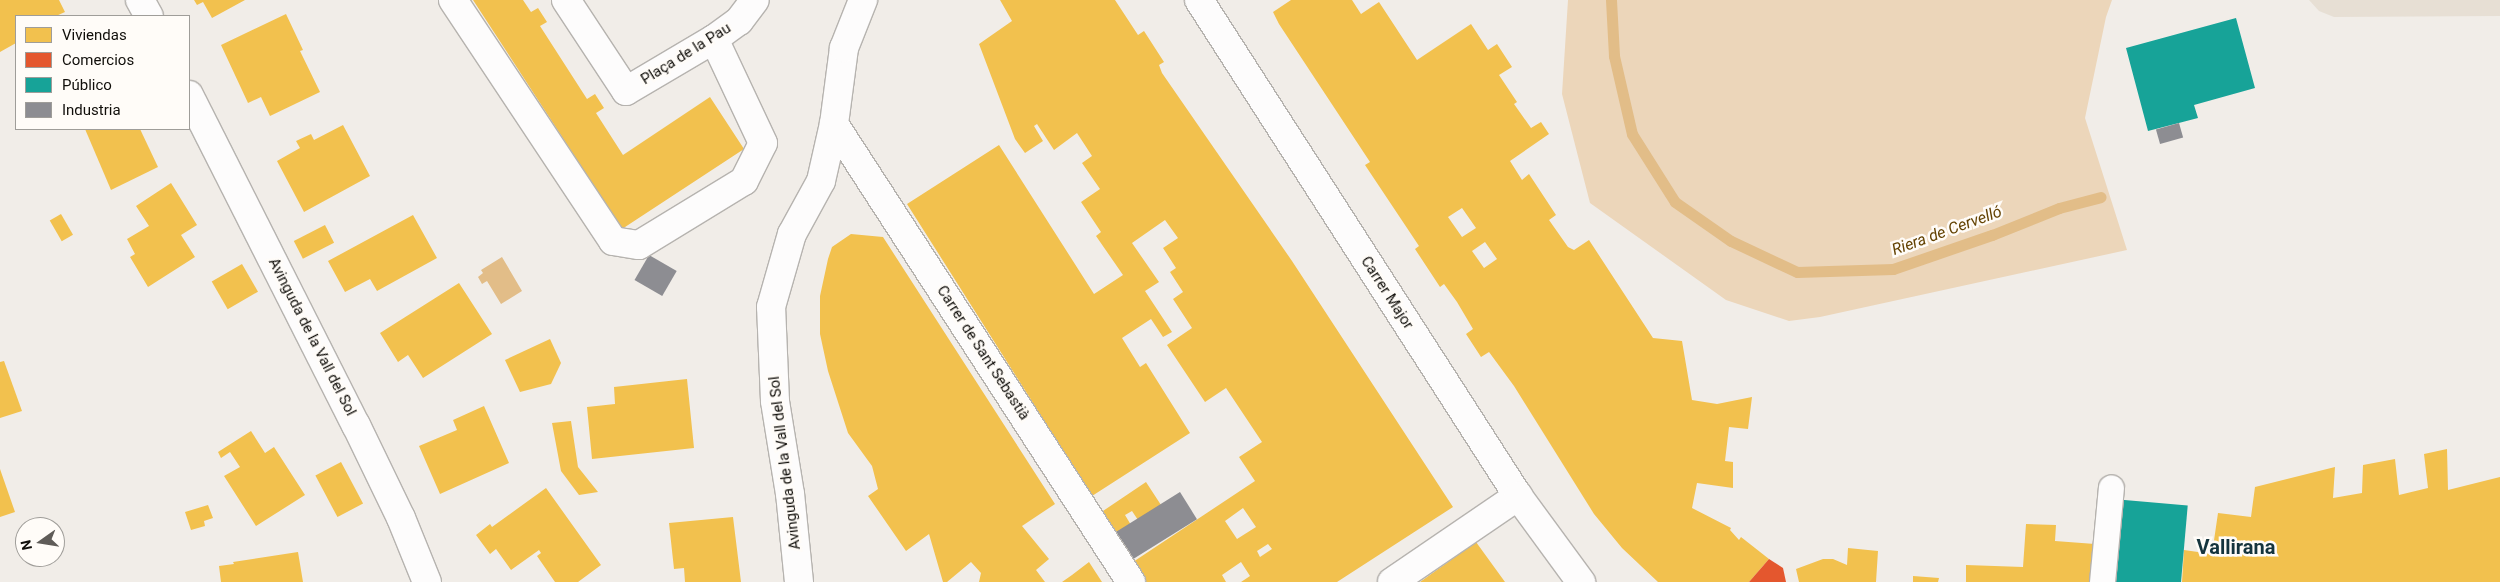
<!DOCTYPE html>
<meta charset="utf-8">
<style>
body{margin:0}
#map{position:relative;width:2500px;height:582px;overflow:hidden;background:#f1ede8;font-family:Roboto,sans-serif}
div>[style]{position:absolute}
[style*='--x']{left:calc(var(--x)*1px);top:calc(var(--y)*1px);width:calc(var(--w)*1px);rotate:calc(var(--a)*1deg)}
.built>*{inset:0;background:#e7dfd4}
.green>*{inset:0;background:#ecd6ba}
.water>*{inset:0;background:#e2bd88}
.homes>*{inset:0;background:#f2c14e;transform-origin:0 0}
.shops>*{inset:0;background:#e4572e}
.public>*{inset:0;background:#17a398;transform-origin:0 0}
.industry>*{inset:0;background:#8d8d92;transform-origin:0 0}
.stream>*{height:11px;margin:-5.5px;padding:0 5.5px;transform-origin:5.5px;border-radius:5.5px;background:#e2bd88}
.roads{filter:drop-shadow(1px 0 #b6b3af) drop-shadow(-1px 0 #b6b3af) drop-shadow(0 1px #b6b3af) drop-shadow(0 -1px #b6b3af)}
.pedestrian>*{height:25px;margin:-12.5px;padding:0 12.5px;transform-origin:12.5px;border-radius:12.5px;background:#fdfcfc}
.minor>*{height:28px;margin:-14px;padding:0 14px;transform-origin:14px;border-radius:14px;background:#fdfcfc}
.tertiary>*{height:28px;margin:-14px;padding:0 14px;transform-origin:14px;border-radius:14px;background:#fdfcfc}
span{translate:-50% -50%;white-space:nowrap;text-align:center;line-height:1.15;-webkit-text-stroke:5px #fffcf8;paint-order:stroke}
.street-label{font-size:15px;color:#100e0a}
.water-label{font-size:16px;color:#634202;font-style:italic}
.district-label{font-size:20px;color:#15343d;font-weight:700}
.legend{position:absolute;left:15px;top:15px;width:175px;height:115px;box-sizing:border-box;background:#fffcf8;border:1px solid #9f9d99;margin:0;padding:6px 9px;list-style:none;font-size:15px;color:#100e0a}
.legend li{display:flex;align-items:center;gap:10px;height:25px}
.legend b{width:25px;border:1px solid #9f9d99}
.north{position:absolute;left:15px;top:517px;width:50px;height:50px;box-sizing:border-box;background:#fffcf8;border:1px solid #9f9d99;border-radius:50%;rotate:257deg;font-size:14px;font-weight:700;line-height:20px;text-align:center;color:#100e0a}
.north::after{content:'';display:block;margin:auto;width:18px;height:22px;background:#5f5c58;clip-path:polygon(50% 0,100% 100%,50% 72%,0 100%)}
</style>
<div id="map">
<div class="built">
<div style="clip-path:polygon(2309px 0,2500px 0,2500px 16px,2334px 17px,2319px 11px)"></div>
</div>
<div class="green">
<div style="clip-path:polygon(1568px 0,2112px 0,2106px 17px,2085px 118px,2127px 250px,1820px 317px,1789px 321px,1726px 300px,1590px 203px,1562px 94px)"></div>
</div>
<div class="water">
<div style="clip-path:polygon(502px 257px,522px 291px,501px 304px,487px 281px,482px 284px,478px 277px,483px 273px,481px 270px)"></div>
</div>
<div class="homes">
<div style="clip-path:polygon(0 0,59px 0,65px 12px,56px 16px,16px 16px,16px 43px,0 52px)"></div>
<div style="clip-path:polygon(194px 0,245px 0,212px 18px,203px 2px,197px 5px)"></div>
<div style="clip-path:polygon(473px 0,523px 0,531px 12px,538px 8px,547px 22px,540px 26px,587px 99px,595px 94px,604px 108px,596px 113px,623px 155px,710px 97px,744px 149px,622px 229px)"></div>
<div style="clip-path:polygon(evenodd,1000px 0,1115px 0,1138px 35px,1144px 31px,1164px 62px,1159px 65px,1162px 73px,1292px 261px,1453px 507px,1337px 582px,1241px 582px,1250px 576px,1241px 562px,1222px 575px,1226px 582px,1146px 582px,1133px 562px,1255px 481px,1239px 457px,1262px 442px,1226px 388px,1205px 402px,1167px 345px,1192px 328px,1173px 299px,1183px 292px,1170px 272px,1176px 268px,1163px 248px,1178px 238px,1165px 220px,1132px 243px,1159px 282px,1145px 291px,1172px 332px,1163px 337px,1151px 319px,1122px 338px,1140px 367px,1146px 363px,1190px 433px,1092px 496px,907px 204px,999px 145px,1094px 294px,1123px 275px,1096px 236px,1101px 232px,1081px 202px,1100px 189px,1082px 163px,1092px 156px,1077px 133px,1054px 150px,1037px 124px,1034px 126px,1043px 141px,1025px 153px,1015px 139px,979px 44px,1012px 21px,1000px 0,1243px 508px,1256px 527px,1237px 539px,1225px 521px,1243px 508px,1000px 0,1268px 544px,1272px 549px,1260px 557px,1257px 551px,1268px 544px)"></div>
<div style="clip-path:polygon(evenodd,1291px 0,1352px 0,1361px 14px,1379px 2px,1417px 60px,1471px 24px,1488px 50px,1497px 44px,1512px 67px,1499px 75px,1517px 102px,1514px 104px,1531px 128px,1541px 122px,1549px 134px,1510px 161px,1522px 180px,1529px 174px,1556px 215px,1549px 220px,1568px 247px,1574px 250px,1589px 240px,1653px 338px,1682px 341px,1692px 400px,1717px 404px,1752px 397px,1748px 429px,1729px 427px,1725px 461px,1733px 462px,1733px 488px,1697px 483px,1692px 508px,1731px 528px,1730px 530px,1739px 540px,1741px 537px,1769px 559px,1749px 582px,1658px 582px,1622px 548px,1594px 514px,1514px 386px,1489px 352px,1481px 357px,1466px 334px,1473px 329px,1457px 302px,1444px 284px,1440px 287px,1415px 249px,1419px 246px,1365px 165px,1370px 162px,1279px 24px,1273px 12px,1291px 0,1462px 208px,1476px 228px,1462px 237px,1448px 217px,1462px 208px,1291px 0,1485px 242px,1497px 259px,1484px 268px,1472px 251px,1485px 242px)"></div>
<div style="clip-path:polygon(286px 14px,303px 50px,300px 51px,320px 92px,270px 116px,261px 97px,248px 103px,221px 45px)"></div>
<div style="clip-path:polygon(343px 125px,370px 176px,304px 212px,277px 161px,300px 148px,296px 141px,311px 134px,314px 140px)"></div>
<div style="clip-path:polygon(85px 129px,140px 129px,158px 167px,111px 190px)"></div>
<div style="clip-path:polygon(171px 183px,197px 225px,181px 235px,195px 257px,148px 287px,130px 257px,135px 254px,127px 239px,149px 226px,136px 206px)"></div>
<div style="left:61px;top:214px;width:24px;height:13px;rotate:60deg"></div>
<div style="clip-path:polygon(413px 215px,437px 258px,377px 291px,370px 279px,345px 292px,328px 261px)"></div>
<div style="left:325px;top:225px;width:20px;height:35px;rotate:63deg"></div>
<div style="clip-path:polygon(851px 234px,883px 237px,1055px 504px,1022px 526px,1049px 559px,1036px 570px,1045px 582px,979px 582px,981px 573px,971px 562px,947px 582px,943px 582px,929px 534px,906px 551px,868px 496px,878px 489px,872px 466px,848px 433px,828px 371px,820px 334px,820px 296px,828px 259px,832px 247px)"></div>
<div style="left:242px;top:264px;width:32px;height:35px;rotate:60deg"></div>
<div style="clip-path:polygon(459px 283px,492px 334px,423px 378px,408px 355px,398px 362px,380px 333px)"></div>
<div style="clip-path:polygon(550px 339px,561px 363px,551px 384px,520px 392px,505px 360px)"></div>
<div style="clip-path:polygon(4px 361px,22px 411px,0 418px,0 362px)"></div>
<div style="clip-path:polygon(687px 379px,694px 448px,592px 459px,587px 407px,615px 404px,614px 387px)"></div>
<div style="clip-path:polygon(484px 406px,509px 463px,440px 494px,419px 446px,457px 430px,453px 420px)"></div>
<div style="clip-path:polygon(571px 421px,578px 467px,598px 492px,579px 495px,561px 471px,552px 423px)"></div>
<div style="clip-path:polygon(251px 431px,265px 453px,274px 447px,305px 495px,256px 526px,224px 476px,240px 467px,230px 452px,221px 458px,218px 452px)"></div>
<div style="clip-path:polygon(2447px 449px,2448px 490px,2500px 477px,2500px 582px,2182px 582px,2184px 550px,2212px 554px,2218px 513px,2251px 517px,2255px 487px,2335px 467px,2333px 498px,2362px 493px,2363px 465px,2395px 459px,2399px 495px,2428px 488px,2424px 454px)"></div>
<div style="left:341px;top:462px;width:47px;height:29px;rotate:62deg"></div>
<div style="clip-path:polygon(0 469px,15px 512px,0 517px)"></div>
<div style="clip-path:polygon(1146px 482px,1161px 505px,1138px 520px,1132px 511px,1125px 515px,1131px 525px,1115px 535px,1100px 513px)"></div>
<div style="clip-path:polygon(546px 488px,601px 565px,578px 582px,555px 582px,537px 556px,541px 553px,539px 550px,511px 570px,496px 549px,490px 554px,476px 535px,490px 524px,492px 527px)"></div>
<div style="clip-path:polygon(208px 505px,213px 518px,204px 521px,205px 526px,191px 530px,185px 512px)"></div>
<div style="clip-path:polygon(733px 517px,741px 582px,685px 582px,684px 568px,674px 569px,669px 523px)"></div>
<div style="clip-path:polygon(2026px 524px,2056px 525px,2055px 541px,2095px 544px,2093px 582px,1966px 582px,1966px 565px,2023px 567px)"></div>
<div style="clip-path:polygon(1476px 542px,1505px 582px,1420px 582px,1458px 555px)"></div>
<div style="clip-path:polygon(1848px 548px,1878px 551px,1876px 582px,1799px 582px,1796px 569px,1823px 559px,1833px 559px,1847px 565px)"></div>
<div style="clip-path:polygon(298px 552px,303px 582px,221px 582px,219px 566px,234px 564px,233px 562px)"></div>
<div style="clip-path:polygon(1089px 562px,1102px 582px,1062px 582px,1072px 575px)"></div>
<div style="clip-path:polygon(1913px 576px,1939px 578px,1938px 582px,1913px 582px)"></div>
</div>
<div class="shops">
<div style="clip-path:polygon(1769px 559px,1783px 568px,1786px 582px,1749px 582px)"></div>
</div>
<div class="public">
<div style="clip-path:polygon(2236px 18px,2255px 88px,2194px 105px,2198px 118px,2148px 131px,2126px 48px)"></div>
<div style="left:2113px;top:499px;width:75px;height:83px;rotate:5deg"></div>
</div>
<div class="industry">
<div style="left:2179px;top:123px;width:15px;height:24px;rotate:74deg"></div>
<div style="left:649px;top:255px;width:32px;height:29px;rotate:30deg"></div>
<div style="left:1180px;top:492px;width:32px;height:78px;rotate:58deg"></div>
</div>
<div class="stream">
<div style="--x:1611;--y:0;--w:56;--a:86.9"></div>
<div style="--x:1614;--y:56;--w:80;--a:77"></div>
<div style="--x:1632;--y:134;--w:80;--a:57.7"></div>
<div style="--x:1675;--y:202;--w:68;--a:34.9"></div>
<div style="--x:1731;--y:241;--w:73;--a:25.2"></div>
<div style="--x:1797;--y:272;--w:96;--a:-1.8"></div>
<div style="--x:1893;--y:269;--w:105;--a:-19"></div>
<div style="--x:1992;--y:235;--w:72;--a:-21.9"></div>
<div style="--x:2059;--y:208;--w:43;--a:-14.7"></div>
</div>
<div class="roads">
<div class="pedestrian">
<div style="--x:2102;--y:582;--w:95;--a:-84.6"></div>
</div>
<div class="minor">
<div style="--x:140;--y:0;--w:18;--a:61"></div>
<div style="--x:453;--y:0;--w:289;--a:56.4"></div>
<div style="--x:613;--y:241;--w:26;--a:9"></div>
<div style="--x:639;--y:245;--w:123;--a:-31.4"></div>
<div style="--x:744;--y:181;--w:42;--a:-63.4"></div>
<div style="--x:763;--y:143;--w:115;--a:-115.2"></div>
<div style="--x:566;--y:0;--w:109;--a:56.6"></div>
<div style="--x:626;--y:91;--w:102;--a:-30.6"></div>
<div style="--x:714;--y:39;--w:31;--a:-36"></div>
<div style="--x:739;--y:21;--w:26;--a:-53"></div>
<div style="--x:189;--y:95;--w:370;--a:63.2"></div>
<div style="--x:356;--y:425;--w:103;--a:64.2"></div>
<div style="--x:401;--y:518;--w:69;--a:67.9"></div>
<div style="--x:834;--y:124;--w:546;--a:57.04"></div>
<div style="--x:799;--y:582;--w:88;--a:-95.8"></div>
<div style="--x:790;--y:494;--w:94;--a:-99.2"></div>
<div style="--x:775;--y:401;--w:94;--a:-92.4"></div>
<div style="--x:771;--y:307;--w:76;--a:-74"></div>
<div style="--x:792;--y:234;--w:60;--a:-61.3"></div>
<div style="--x:821;--y:181;--w:58;--a:-77.2"></div>
<div style="--x:834;--y:124;--w:77;--a:-82.5"></div>
<div style="--x:844;--y:48;--w:52;--a:-68.4"></div>
<div style="--x:1392;--y:582;--w:153;--a:-34.3"></div>
</div>
<div class="tertiary">
<div style="--x:1199;--y:0;--w:590;--a:57.25"></div>
<div style="--x:1518;--y:496;--w:107;--a:53.8"></div>
</div>
</div>
<div class="street-label">
<span style="left:686px;top:54px;rotate:-32deg">Plaça de la Pau</span>
<span style="left:1387px;top:293px;rotate:57deg">Carrer Major</span>
<span style="left:312px;top:337px;rotate:63deg">Avinguda de la Vall del Sol</span>
<span style="left:983px;top:353px;rotate:57deg">Carrer de Sant Sebastià</span>
<span style="left:785px;top:463px;rotate:-97deg">Avinguda de la Vall del Sol</span>
</div>
<div class="water-label">
<span style="left:1947px;top:231px;rotate:-20deg">Riera de Cervelló</span>
</div>
<div class="district-label">
<span style="left:2236px;top:547px">Vallirana</span>
</div>
<ul class="legend">
<li><b style="height:14px;background:#f2c14e"></b>Viviendas</li>
<li><b style="height:14px;background:#e4572e"></b>Comercios</li>
<li><b style="height:14px;background:#17a398"></b>Público</li>
<li><b style="height:14px;background:#8d8d92"></b>Industria</li>
</ul>
<div class="north">N</div>
</div>
